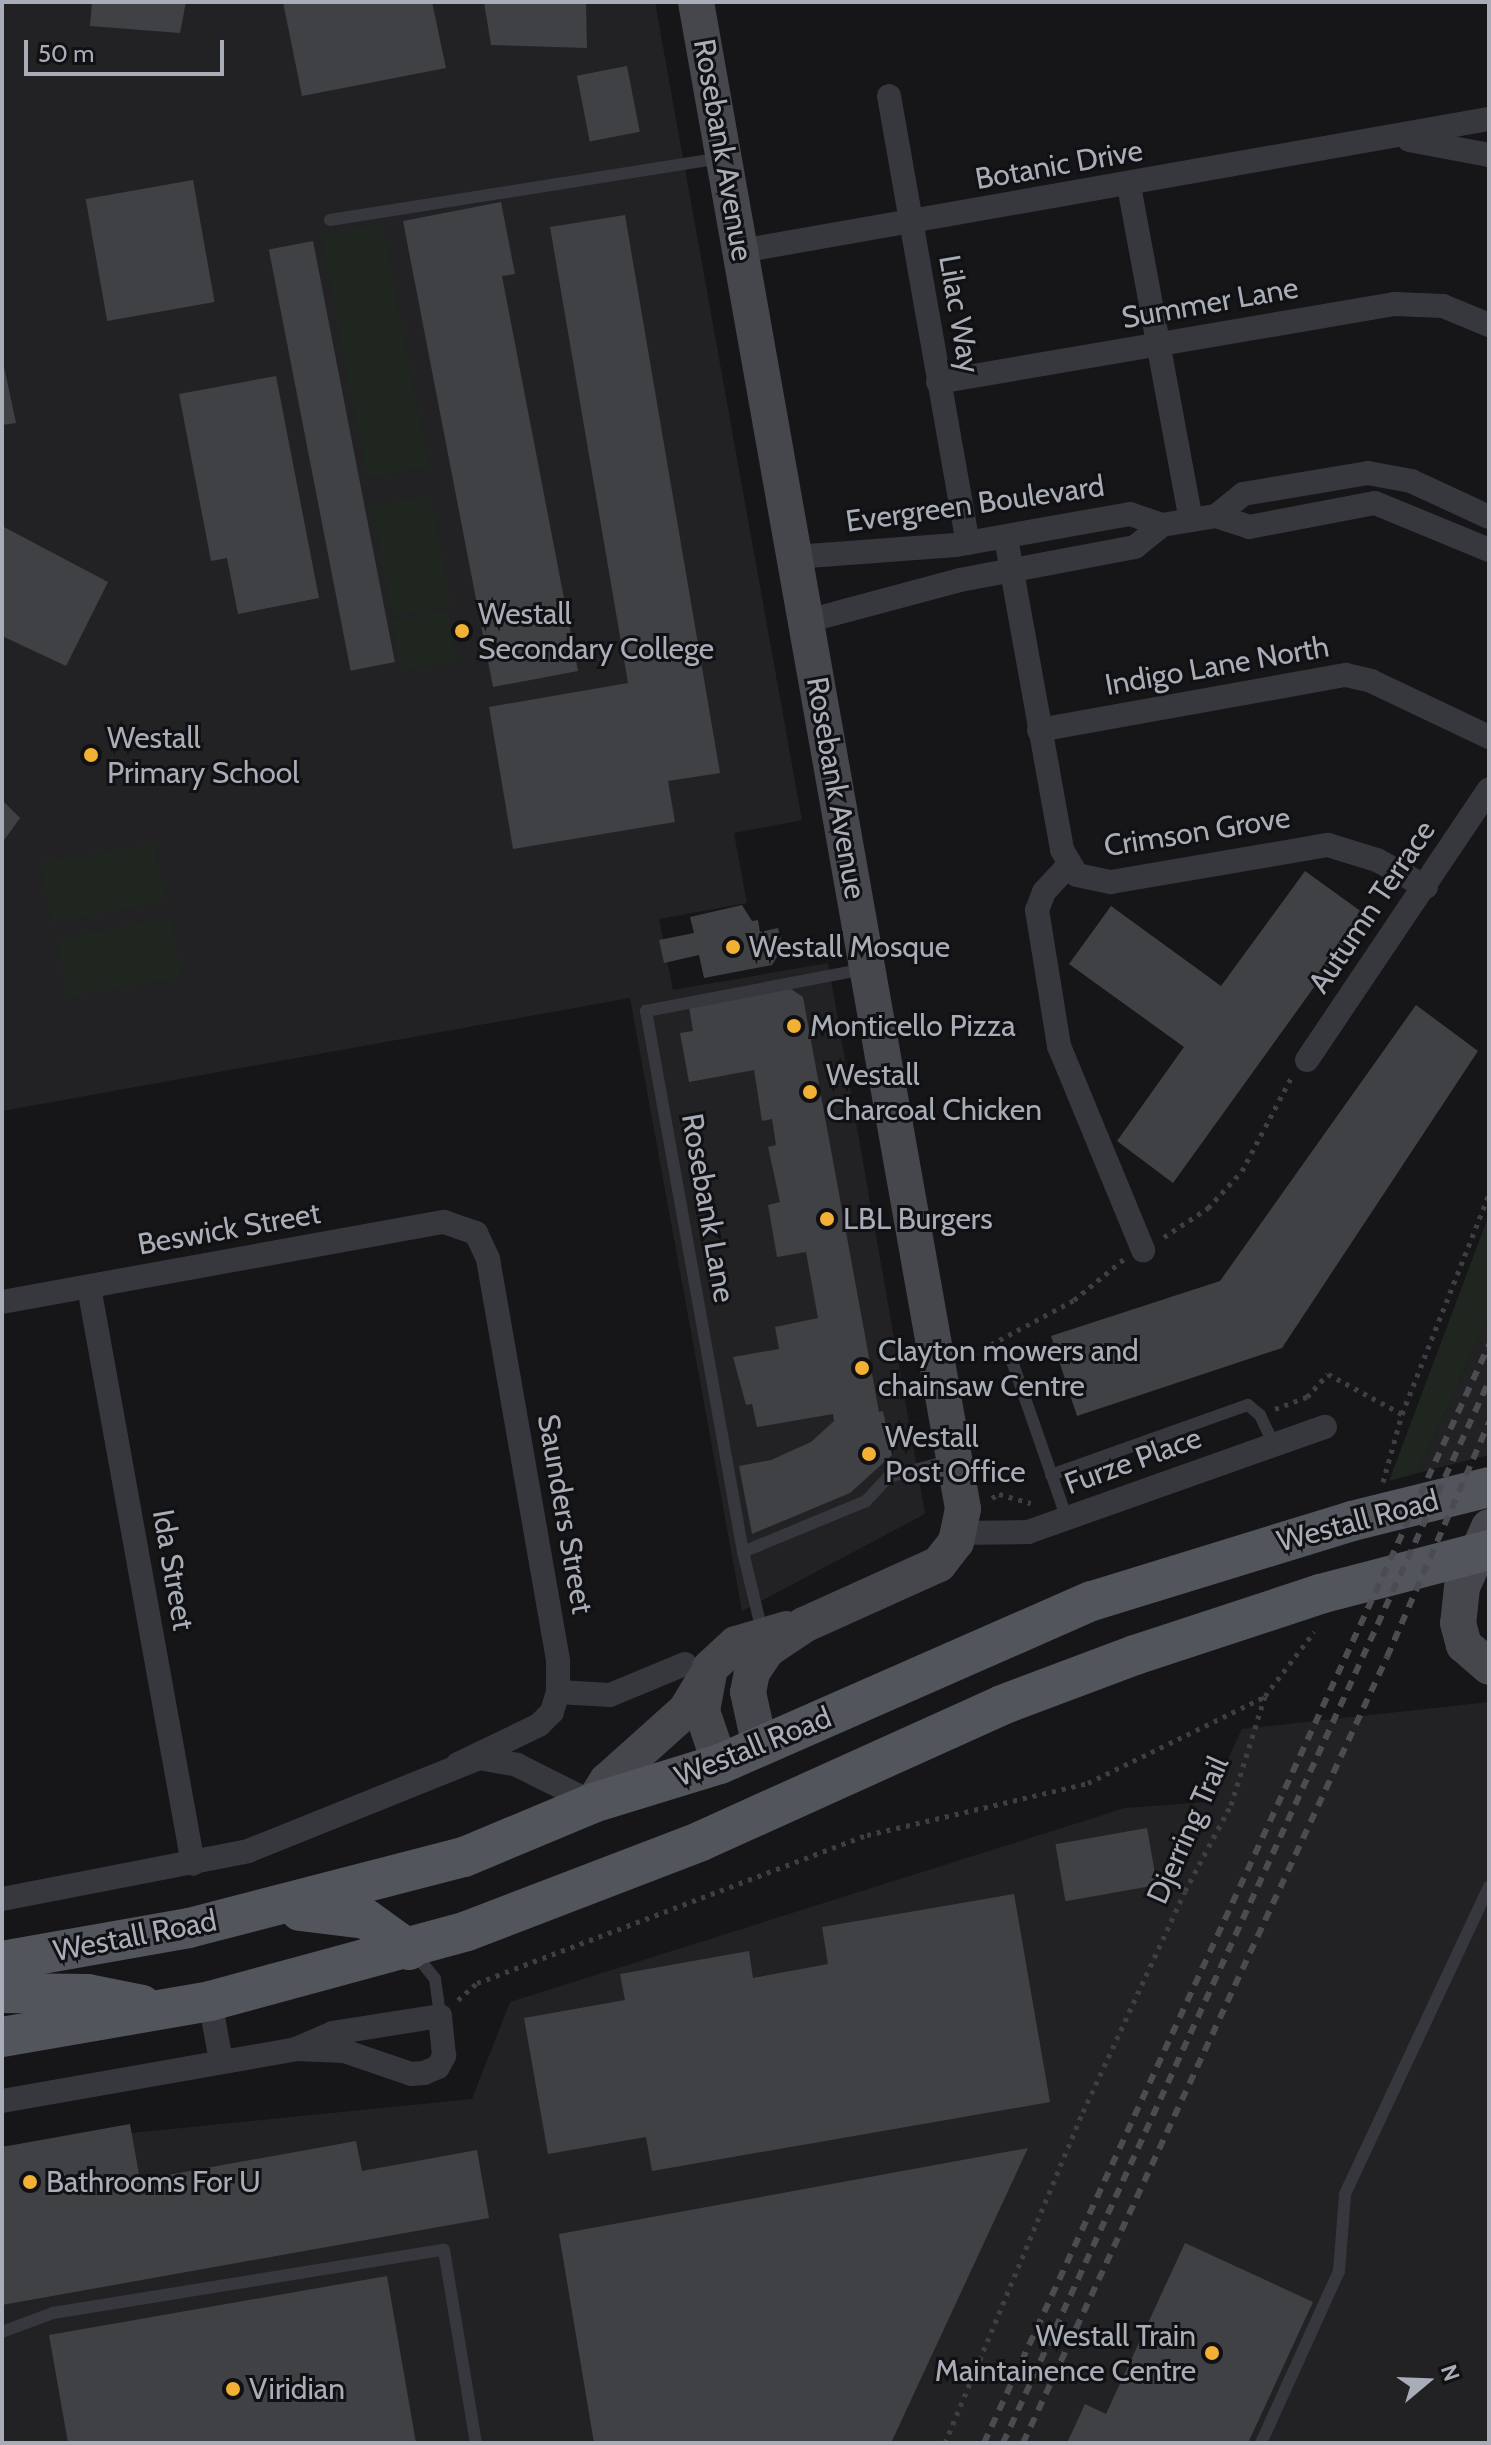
<!DOCTYPE html>
<style>
body{margin:0}
#map{position:relative;width:1491px;height:2445px;overflow:hidden;background:#161618;font-family:Cabin,sans-serif}
div>[style]{position:absolute}
[style*='--x']{left:calc(var(--x)*1px);top:calc(var(--y)*1px);width:calc(var(--w)*1px);rotate:calc(var(--a)*1deg)}
.built>*{inset:0;background:#222225}
.green>*{inset:0;background:#1e261f;transform-origin:0 0}
.building>*{inset:0;background:#404145;transform-origin:0 0}
.path>*{height:5px;margin-top:-2.5px;transform-origin:0;background:repeating-linear-gradient(90deg,#3d3f44 0 4px,transparent 0 10px)}
.lane>*{height:12px;margin:-6px;padding:0 6px;transform-origin:6px;border-radius:6px;background:#37383d}
.street>*{height:24px;margin:-12px;padding:0 12px;transform-origin:12px;border-radius:12px;background:#37383d}
.secondary>*{height:36px;margin:-18px;padding:0 18px;transform-origin:18px;border-radius:18px;background:#45474d}
.primary>*{height:40px;margin:-20px;padding:0 20px;transform-origin:20px;border-radius:20px;background:#53555c}
.rail>*{height:6px;margin-top:-3px;transform-origin:0;background:repeating-linear-gradient(90deg,#4a4c52 0 10px,transparent 0 18px)}
.dots>*{width:22px;height:22px;translate:-50% -50%;box-sizing:border-box;border:4px solid #111113;border-radius:50%}
span{translate:-50% -50%;white-space:nowrap;text-align:center;line-height:1.15;-webkit-text-stroke:6px #111113;paint-order:stroke}
.street-label{font-size:30px;color:#a8adb8}
.poi-label{font-size:30px;color:#a8adb8}
.left{translate:0 -50%;text-align:left}
.right{translate:-100% -50%;text-align:right}
.frame{position:absolute;inset:0;border:4px solid #a8adb8;pointer-events:none}
.north{position:absolute;left:1387px;top:2341px;width:80px;height:80px;-webkit-text-stroke:6px #111113;paint-order:stroke;rotate:71deg;font-size:22px;font-weight:700;line-height:32px;text-align:center;color:#a8adb8}
.north::after{content:'';display:block;margin:auto;width:28px;height:36px;background:#a8adb8;clip-path:polygon(50% 0,100% 100%,50% 72%,0 100%)}
.scale{position:absolute;left:24px;top:40px;width:200px;height:36px;box-sizing:border-box;border:4px solid #a8adb8;border-top:0;padding-left:10px;font-size:24px;line-height:28px;white-space:nowrap;color:#a8adb8;-webkit-text-stroke:6px #111113;paint-order:stroke}
</style>
<div id="map">
<div class="built">
<div style="clip-path:polygon(2px 2px,655px 2px,802px 820px,734px 833px,747px 903px,659px 919px,673px 990px,828px 963px,925px 1514px,742px 1611px,630px 998px,2px 1111px)"></div>
<div style="clip-path:polygon(1489px 1316px,1489px 1455px,1418px 1473px)"></div>
<div style="clip-path:polygon(1489px 1702px,1489px 2443px,2px 2443px,2px 2146px,472px 2099px,510px 2002px,1125px 1808px,1207px 1802px,1242px 1729px)"></div>
</div>
<div class="green">
<div style="left:382px;top:223px;width:248px;height:63px;rotate:79deg"></div>
<div style="left:430px;top:495px;width:112px;height:60px;rotate:79deg"></div>
<div style="left:448px;top:610px;width:52px;height:57px;rotate:80deg"></div>
<div style="left:155px;top:843px;width:60px;height:116px;rotate:80deg"></div>
<div style="left:171px;top:918px;width:60px;height:116px;rotate:80deg"></div>
<div style="clip-path:polygon(1489px 1215px,1489px 1316px,1418px 1473px,1389px 1481px)"></div>
</div>
<div class="building">
<div style="clip-path:polygon(92px 2px,186px 2px,180px 33px,90px 26px)"></div>
<div style="clip-path:polygon(283px 2px,432px 2px,446px 68px,302px 96px)"></div>
<div style="clip-path:polygon(484px 2px,586px 2px,587px 48px,491px 45px)"></div>
<div style="left:627px;top:66px;width:67px;height:51px;rotate:79deg"></div>
<div style="left:193px;top:180px;width:124px;height:109px;rotate:80deg"></div>
<div style="clip-path:polygon(501px 202px,515px 274px,502px 276px,578px 671px,493px 687px,403px 221px)"></div>
<div style="clip-path:polygon(625px 215px,720px 773px,668px 781px,675px 822px,513px 849px,489px 707px,628px 683px,550px 227px)"></div>
<div style="left:313px;top:241px;width:429px;height:45px;rotate:79deg"></div>
<div style="clip-path:polygon(2px 357px,16px 423px,2px 425px)"></div>
<div style="clip-path:polygon(276px 376px,319px 598px,238px 614px,227px 558px,211px 561px,179px 394px)"></div>
<div style="clip-path:polygon(2px 526px,108px 582px,66px 666px,2px 636px)"></div>
<div style="clip-path:polygon(2px 800px,20px 818px,2px 843px)"></div>
<div style="clip-path:polygon(1305px 871px,1366px 915px,1173px 1183px,1117px 1141px,1184px 1047px,1069px 964px,1111px 906px,1221px 986px)"></div>
<div style="clip-path:polygon(742px 905px,752px 921px,758px 920px,760px 932px,778px 928px,783px 947px,772px 965px,704px 978px,699px 955px,664px 963px,659px 940px,694px 933px,690px 917px)"></div>
<div style="clip-path:polygon(791px 989px,803px 997px,879px 1412px,883px 1411px,892px 1455px,850px 1493px,752px 1534px,739px 1466px,771px 1460px,811px 1442px,834px 1421px,833px 1414px,757px 1427px,752px 1404px,746px 1405px,733px 1357px,779px 1349px,775px 1327px,818px 1318px,806px 1252px,777px 1257px,768px 1205px,780px 1202px,768px 1147px,776px 1145px,772px 1119px,762px 1121px,754px 1070px,689px 1082px,680px 1033px,693px 1031px,689px 1007px)"></div>
<div style="clip-path:polygon(1416px 1005px,1478px 1051px,1282px 1348px,1077px 1416px,1051px 1336px,1220px 1281px)"></div>
<div style="left:1147px;top:1828px;width:58px;height:93px;rotate:80deg"></div>
<div style="clip-path:polygon(1014px 1894px,1050px 2102px,652px 2171px,646px 2137px,548px 2154px,524px 2018px,625px 2000px,620px 1974px,749px 1951px,753px 1978px,828px 1964px,822px 1927px)"></div>
<div style="clip-path:polygon(130px 2124px,140px 2180px,356px 2141px,362px 2171px,477px 2150px,489px 2218px,2px 2305px,2px 2147px)"></div>
<div style="clip-path:polygon(1028px 2148px,891px 2443px,594px 2443px,559px 2234px)"></div>
<div style="clip-path:polygon(1185px 2243px,1313px 2302px,1248px 2443px,1067px 2443px,1085px 2404px,1106px 2414px)"></div>
<div style="clip-path:polygon(387px 2276px,416px 2443px,68px 2443px,49px 2335px)"></div>
</div>
<div class="path">
<div style="--x:1164;--y:1237;--w:53;--a:-33.4"></div>
<div style="--x:1208;--y:1208;--w:50;--a:-47.4"></div>
<div style="--x:1242;--y:1171;--w:107;--a:-62.2"></div>
<div style="--x:973;--y:1354;--w:115;--a:-28.1"></div>
<div style="--x:1074;--y:1300;--w:65;--a:-39.4"></div>
<div style="--x:1275;--y:1409;--w:34;--a:-21"></div>
<div style="--x:1307;--y:1397;--w:31;--a:-48"></div>
<div style="--x:1328;--y:1374;--w:84;--a:28.4"></div>
<div style="--x:1383;--y:1482;--w:71;--a:-74.4"></div>
<div style="--x:1402;--y:1414;--w:237;--a:-68.4"></div>
<div style="--x:992;--y:1498;--w:8;--a:-30"></div>
<div style="--x:999;--y:1494;--w:33;--a:16"></div>
<div style="--x:458;--y:2000;--w:25;--a:-42"></div>
<div style="--x:477;--y:1983;--w:417;--a:-20.8"></div>
<div style="--x:867;--y:1835;--w:227;--a:-13.2"></div>
<div style="--x:1088;--y:1783;--w:196;--a:-26"></div>
<div style="--x:945;--y:2443;--w:359;--a:-67.4"></div>
<div style="--x:1083;--y:2112;--w:243;--a:-65.2"></div>
<div style="--x:1185;--y:1891;--w:98;--a:-61.9"></div>
<div style="--x:1231;--y:1805;--w:114;--a:-72.7"></div>
<div style="--x:1265;--y:1696;--w:81;--a:-52.6"></div>
</div>
<div class="lane">
<div style="--x:330;--y:220;--w:397;--a:-9"></div>
<div style="--x:1012;--y:1361;--w:167;--a:70.8"></div>
<div style="--x:1051;--y:1475;--w:209;--a:-19.6"></div>
<div style="--x:1248;--y:1405;--w:16;--a:40"></div>
<div style="--x:1260;--y:1415;--w:33;--a:65"></div>
<div style="--x:743;--y:1552;--w:133;--a:-22.5"></div>
<div style="--x:866;--y:1501;--w:33;--a:-47"></div>
<div style="--x:888;--y:1477;--w:66;--a:-14.9"></div>
<div style="--x:762;--y:1631;--w:81;--a:-103.5"></div>
<div style="--x:743;--y:1552;--w:550;--a:-100.16"></div>
<div style="--x:646;--y:1011;--w:222;--a:-10.9"></div>
<div style="--x:415;--y:1954;--w:32;--a:51"></div>
<div style="--x:435;--y:1979;--w:37;--a:82"></div>
<div style="--x:2;--y:2332;--w:54;--a:-20.4"></div>
<div style="--x:53;--y:2313;--w:396;--a:-9.2"></div>
<div style="--x:444;--y:2250;--w:196;--a:80.6"></div>
<div style="--x:1261;--y:2443;--w:189;--a:-65.6"></div>
<div style="--x:1339;--y:2271;--w:77;--a:-85.5"></div>
<div style="--x:1345;--y:2194;--w:339;--a:-64.9"></div>
</div>
<div class="street">
<div style="--x:889;--y:96;--w:454;--a:80"></div>
<div style="--x:1409;--y:140;--w:81;--a:10.6"></div>
<div style="--x:1129;--y:186;--w:340;--a:79.5"></div>
<div style="--x:741;--y:251;--w:760;--a:-10.01"></div>
<div style="--x:938;--y:382;--w:463;--a:-9.7"></div>
<div style="--x:1394;--y:304;--w:49;--a:2.3"></div>
<div style="--x:1443;--y:306;--w:50;--a:22.4"></div>
<div style="--x:1216;--y:516;--w:35;--a:-39"></div>
<div style="--x:1243;--y:494;--w:127;--a:-9.5"></div>
<div style="--x:1368;--y:473;--w:44;--a:10.5"></div>
<div style="--x:1411;--y:481;--w:86;--a:24.8"></div>
<div style="--x:1006;--y:538;--w:317;--a:79.8"></div>
<div style="--x:1062;--y:850;--w:29;--a:59"></div>
<div style="--x:1077;--y:875;--w:35;--a:12"></div>
<div style="--x:1111;--y:882;--w:220;--a:-9.7"></div>
<div style="--x:1328;--y:845;--w:51;--a:17"></div>
<div style="--x:1377;--y:860;--w:56;--a:28.9"></div>
<div style="--x:795;--y:557;--w:161;--a:-4.3"></div>
<div style="--x:956;--y:545;--w:177;--a:-10.1"></div>
<div style="--x:1130;--y:514;--w:34;--a:19"></div>
<div style="--x:1162;--y:525;--w:55;--a:-9.5"></div>
<div style="--x:1216;--y:516;--w:35;--a:18"></div>
<div style="--x:1249;--y:527;--w:128;--a:-10.8"></div>
<div style="--x:1375;--y:503;--w:123;--a:22.4"></div>
<div style="--x:807;--y:621;--w:158;--a:-15"></div>
<div style="--x:960;--y:580;--w:178;--a:-10.7"></div>
<div style="--x:1135;--y:547;--w:35;--a:-39"></div>
<div style="--x:1039;--y:730;--w:312;--a:-10.2"></div>
<div style="--x:1346;--y:675;--w:26;--a:13"></div>
<div style="--x:1371;--y:681;--w:131;--a:25.4"></div>
<div style="--x:1068;--y:866;--w:35;--a:133"></div>
<div style="--x:1044;--y:892;--w:19;--a:111"></div>
<div style="--x:1037;--y:910;--w:138;--a:80.8"></div>
<div style="--x:1059;--y:1046;--w:221;--a:67.6"></div>
<div style="--x:1307;--y:1060;--w:326;--a:-56.1"></div>
<div style="--x:89;--y:1287;--w:586;--a:79.78"></div>
<div style="--x:2;--y:1302;--w:449;--a:-10.3"></div>
<div style="--x:444;--y:1222;--w:34;--a:19"></div>
<div style="--x:476;--y:1233;--w:29;--a:65"></div>
<div style="--x:488;--y:1259;--w:408;--a:80.1"></div>
<div style="--x:558;--y:1661;--w:31;--a:90"></div>
<div style="--x:558;--y:1692;--w:21;--a:107"></div>
<div style="--x:552;--y:1712;--w:18;--a:135"></div>
<div style="--x:539;--y:1725;--w:90;--a:154.3"></div>
<div style="--x:959;--y:1533;--w:69;--a:-0.8"></div>
<div style="--x:1028;--y:1532;--w:315;--a:-19.5"></div>
<div style="--x:558;--y:1692;--w:52;--a:3.3"></div>
<div style="--x:610;--y:1695;--w:81;--a:-22.5"></div>
<div style="--x:2;--y:1899;--w:251;--a:-11"></div>
<div style="--x:248;--y:1851;--w:249;--a:-21.9"></div>
<div style="--x:479;--y:1758;--w:39;--a:10"></div>
<div style="--x:517;--y:1765;--w:85;--a:26.6"></div>
<div style="--x:210;--y:2001;--w:61;--a:79.6"></div>
<div style="--x:2;--y:2101;--w:299;--a:-10"></div>
<div style="--x:296;--y:2049;--w:48;--a:2.4"></div>
<div style="--x:344;--y:2051;--w:71;--a:18.9"></div>
<div style="--x:411;--y:2074;--w:13;--a:-4"></div>
<div style="--x:424;--y:2073;--w:15;--a:-23"></div>
<div style="--x:438;--y:2067;--w:13;--a:-61"></div>
<div style="--x:444;--y:2056;--w:40;--a:-95.7"></div>
<div style="--x:440;--y:2016;--w:108;--a:171"></div>
<div style="--x:333;--y:2033;--w:40;--a:156.6"></div>
</div>
<div class="secondary">
<div style="--x:696;--y:2;--w:1530;--a:79.95"></div>
<div style="--x:963;--y:1509;--w:34;--a:102"></div>
<div style="--x:956;--y:1542;--w:28;--a:128"></div>
<div style="--x:939;--y:1564;--w:148;--a:155.7"></div>
<div style="--x:804;--y:1625;--w:45;--a:146"></div>
<div style="--x:767;--y:1650;--w:27;--a:124"></div>
<div style="--x:752;--y:1672;--w:20;--a:101"></div>
<div style="--x:748;--y:1692;--w:56;--a:77.7"></div>
<div style="--x:1489;--y:1527;--w:66;--a:114.2"></div>
<div style="--x:1462;--y:1587;--w:36;--a:96"></div>
<div style="--x:1458;--y:1623;--w:23;--a:75"></div>
<div style="--x:1464;--y:1645;--w:33;--a:41"></div>
<div style="--x:720;--y:1764;--w:56;--a:-108.8"></div>
<div style="--x:702;--y:1711;--w:44;--a:-79.5"></div>
<div style="--x:710;--y:1668;--w:35;--a:-43"></div>
<div style="--x:736;--y:1644;--w:53;--a:-16.4"></div>
<div style="--x:593;--y:1803;--w:26;--a:-58"></div>
<div style="--x:607;--y:1781;--w:106;--a:-41.9"></div>
<div style="--x:686;--y:1710;--w:37;--a:-59"></div>
</div>
<div class="primary">
<div style="--x:300;--y:1911;--w:66;--a:6.9"></div>
<div style="--x:366;--y:1919;--w:53;--a:35.8"></div>
<div style="--x:2;--y:1961;--w:190;--a:-10"></div>
<div style="--x:189;--y:1928;--w:284;--a:-14.5"></div>
<div style="--x:464;--y:1857;--w:140;--a:-22.7"></div>
<div style="--x:593;--y:1803;--w:133;--a:-17.1"></div>
<div style="--x:720;--y:1764;--w:406;--a:-23.7"></div>
<div style="--x:1092;--y:1601;--w:272;--a:-17.1"></div>
<div style="--x:1352;--y:1521;--w:141;--a:-13.9"></div>
<div style="--x:2;--y:1993;--w:86;--a:0.7"></div>
<div style="--x:88;--y:1994;--w:55;--a:11.5"></div>
<div style="--x:2;--y:2037;--w:211;--a:-9.8"></div>
<div style="--x:210;--y:2001;--w:266;--a:-15.2"></div>
<div style="--x:467;--y:1931;--w:251;--a:-21"></div>
<div style="--x:701;--y:1841;--w:330;--a:-24.3"></div>
<div style="--x:1002;--y:1705;--w:142;--a:-20.6"></div>
<div style="--x:1135;--y:1655;--w:195;--a:-18.2"></div>
<div style="--x:1320;--y:1594;--w:175;--a:-14.6"></div>
</div>
<div class="rail">
<div style="--x:984;--y:2443;--w:1209;--a:-65.3"></div>
<div style="--x:1003;--y:2443;--w:1168;--a:-65.41"></div>
<div style="--x:1023;--y:2443;--w:866;--a:-65.15"></div>
<div style="--x:1387;--y:1657;--w:256;--a:-66.5"></div>
</div>
<div class="dots">
<div style="left:462px;top:631px;background:#f2b134"></div>
<div style="left:91px;top:755px;background:#f2b134"></div>
<div style="left:733px;top:947px;background:#f2b134"></div>
<div style="left:794px;top:1026px;background:#f2b134"></div>
<div style="left:810px;top:1092px;background:#f2b134"></div>
<div style="left:827px;top:1219px;background:#f2b134"></div>
<div style="left:862px;top:1368px;background:#f2b134"></div>
<div style="left:869px;top:1454px;background:#f2b134"></div>
<div style="left:30px;top:2182px;background:#f2b134"></div>
<div style="left:1212px;top:2353px;background:#f2b134"></div>
<div style="left:233px;top:2389px;background:#f2b134"></div>
</div>
<div class="street-label">
<span style="left:723px;top:150px;rotate:80deg">Rosebank Avenue</span>
<span style="left:1059px;top:165px;rotate:-10deg">Botanic Drive</span>
<span style="left:1210px;top:303px;rotate:-10deg">Summer Lane</span>
<span style="left:959px;top:314px;rotate:80deg">Lilac Way</span>
<span style="left:975px;top:504px;rotate:-8deg">Evergreen Boulevard</span>
<span style="left:1217px;top:666px;rotate:-10deg">Indigo Lane North</span>
<span style="left:836px;top:788px;rotate:80deg">Rosebank Avenue</span>
<span style="left:1197px;top:832px;rotate:-9deg">Crimson Grove</span>
<span style="left:1372px;top:907px;rotate:-56deg">Autumn Terrace</span>
<span style="left:708px;top:1208px;rotate:80deg">Rosebank Lane</span>
<span style="left:229px;top:1229px;rotate:-10deg">Beswick Street</span>
<span style="left:1133px;top:1461px;rotate:-20deg">Furze Place</span>
<span style="left:565px;top:1514px;rotate:80deg">Saunders Street</span>
<span style="left:1358px;top:1521px;rotate:-15deg">Westall Road</span>
<span style="left:173px;top:1570px;rotate:80deg">Ida Street</span>
<span style="left:753px;top:1747px;rotate:-22deg">Westall Road</span>
<span style="left:1188px;top:1830px;rotate:-66deg">Djerring Trail</span>
<span style="left:135px;top:1936px;rotate:-11deg">Westall Road</span>
</div>
<div class="poi-label">
<span class="left" style="left:478px;top:631px">Westall<br>Secondary College</span>
<span class="left" style="left:107px;top:755px">Westall<br>Primary School</span>
<span class="left" style="left:749px;top:947px">Westall Mosque</span>
<span class="left" style="left:810px;top:1026px">Monticello Pizza</span>
<span class="left" style="left:826px;top:1092px">Westall<br>Charcoal Chicken</span>
<span class="left" style="left:843px;top:1219px">LBL Burgers</span>
<span class="left" style="left:878px;top:1368px">Clayton mowers and<br>chainsaw Centre</span>
<span class="left" style="left:885px;top:1454px">Westall<br>Post Office</span>
<span class="left" style="left:46px;top:2182px">Bathrooms For U</span>
<span class="right" style="left:1196px;top:2353px">Westall Train<br>Maintainence Centre</span>
<span class="left" style="left:249px;top:2389px">Viridian</span>
</div>
<div class="frame"></div>
<div class="north">N</div>
<div class="scale">50 m</div>
</div>
